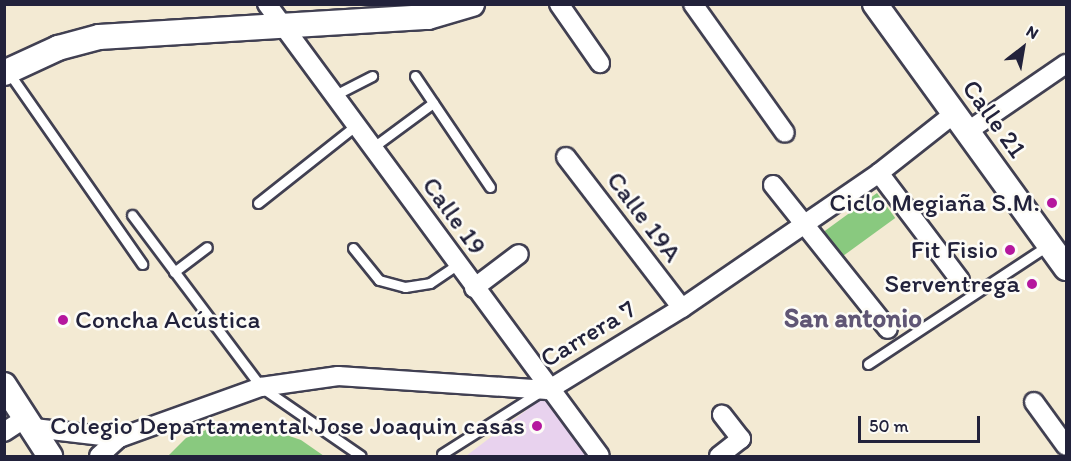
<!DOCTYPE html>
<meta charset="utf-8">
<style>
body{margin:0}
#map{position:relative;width:1071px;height:461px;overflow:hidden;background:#f3ead3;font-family:Itim,sans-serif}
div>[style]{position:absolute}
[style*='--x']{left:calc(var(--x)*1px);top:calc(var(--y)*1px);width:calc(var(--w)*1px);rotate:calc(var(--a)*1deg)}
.built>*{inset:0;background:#e8d2ee}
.green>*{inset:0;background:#89c97f;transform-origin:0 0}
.roads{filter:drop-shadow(2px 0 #414052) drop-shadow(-2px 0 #414052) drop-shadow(0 2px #414052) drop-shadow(0 -2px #414052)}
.lane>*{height:9px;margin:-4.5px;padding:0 4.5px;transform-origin:4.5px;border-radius:4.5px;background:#fff}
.street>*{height:18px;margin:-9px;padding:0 9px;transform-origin:9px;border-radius:9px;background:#fff}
.secondary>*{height:24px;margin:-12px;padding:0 12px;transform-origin:12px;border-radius:12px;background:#fff}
.dots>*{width:16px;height:16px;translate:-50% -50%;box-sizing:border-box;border:3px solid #fdfcf7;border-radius:50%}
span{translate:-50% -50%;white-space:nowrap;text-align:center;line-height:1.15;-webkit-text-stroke:5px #fdfcf7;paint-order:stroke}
.street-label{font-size:26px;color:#22223b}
.poi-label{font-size:26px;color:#22223b}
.right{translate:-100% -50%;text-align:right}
.left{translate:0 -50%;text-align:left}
.neighbourhood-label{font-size:27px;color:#605675;font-weight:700}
.frame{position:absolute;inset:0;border:6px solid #22223b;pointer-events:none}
.north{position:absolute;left:993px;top:18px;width:60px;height:60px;-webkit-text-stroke:4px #fdfcf7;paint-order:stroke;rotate:31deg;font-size:16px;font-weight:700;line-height:24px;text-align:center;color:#22223b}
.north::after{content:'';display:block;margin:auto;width:21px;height:27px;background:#22223b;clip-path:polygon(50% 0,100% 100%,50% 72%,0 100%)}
.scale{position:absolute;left:858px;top:416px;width:122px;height:27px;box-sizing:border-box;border:3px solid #22223b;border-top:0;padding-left:8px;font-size:18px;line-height:21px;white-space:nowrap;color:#22223b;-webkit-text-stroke:4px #fdfcf7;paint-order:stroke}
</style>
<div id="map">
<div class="built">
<div style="clip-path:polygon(545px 396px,592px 456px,466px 456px)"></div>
</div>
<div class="green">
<div style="left:877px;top:193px;width:31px;height:65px;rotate:54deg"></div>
<div style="clip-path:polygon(254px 424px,301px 440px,324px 456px,168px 456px,186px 438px,216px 426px)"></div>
</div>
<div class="roads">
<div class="lane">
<div style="--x:9;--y:73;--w:233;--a:55.1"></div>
<div style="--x:415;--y:76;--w:134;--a:56"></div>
<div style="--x:333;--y:96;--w:44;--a:-27.1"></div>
<div style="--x:372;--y:148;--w:76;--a:-36.4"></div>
<div style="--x:258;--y:203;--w:124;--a:-38.4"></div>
<div style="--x:132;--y:215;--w:215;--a:53.1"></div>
<div style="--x:261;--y:387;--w:121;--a:34.6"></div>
<div style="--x:353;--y:248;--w:41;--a:50.9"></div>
<div style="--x:379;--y:280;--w:27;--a:15"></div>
<div style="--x:405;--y:287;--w:25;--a:-9"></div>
<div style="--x:430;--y:283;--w:32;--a:-34"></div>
<div style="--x:174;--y:272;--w:41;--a:-37.1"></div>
<div style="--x:868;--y:364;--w:214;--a:-33.4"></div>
<div style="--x:442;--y:454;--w:114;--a:-32.4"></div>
</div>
<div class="street">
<div style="--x:267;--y:4;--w:561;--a:53.62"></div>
<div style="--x:559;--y:4;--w:72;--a:55.2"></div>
<div style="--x:693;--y:4;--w:158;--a:54.5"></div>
<div style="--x:968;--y:131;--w:119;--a:-34.4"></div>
<div style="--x:566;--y:157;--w:190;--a:52.5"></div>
<div style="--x:879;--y:173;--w:134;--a:52.9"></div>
<div style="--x:773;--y:185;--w:184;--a:51.4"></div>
<div style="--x:474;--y:288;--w:56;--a:-37.1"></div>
<div style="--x:1034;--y:402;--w:54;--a:54"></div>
<div style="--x:34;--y:428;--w:86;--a:6.7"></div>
<div style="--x:119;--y:438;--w:151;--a:-19.8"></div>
<div style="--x:261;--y:387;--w:78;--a:-8.1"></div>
<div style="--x:338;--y:376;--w:210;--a:3.8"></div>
<div style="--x:548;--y:390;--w:157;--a:-31.5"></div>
<div style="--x:682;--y:308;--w:239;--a:-34.4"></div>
<div style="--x:879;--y:173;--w:97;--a:-38.3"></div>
<div style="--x:4;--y:432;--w:27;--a:-33"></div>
<div style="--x:99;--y:456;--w:27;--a:-42"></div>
<div style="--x:719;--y:456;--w:28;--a:-38"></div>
<div style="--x:741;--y:439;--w:31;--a:-128"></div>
</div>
<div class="secondary">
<div style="--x:875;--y:4;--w:326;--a:54.1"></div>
<div style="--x:4;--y:73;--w:60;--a:-24.8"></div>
<div style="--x:58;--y:48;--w:42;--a:-15"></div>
<div style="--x:99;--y:37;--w:330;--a:-3.5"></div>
<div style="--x:428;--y:17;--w:46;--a:-16.5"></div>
<div style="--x:4;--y:385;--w:85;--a:57.1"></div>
</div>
</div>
<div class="dots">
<div style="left:1052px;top:203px;background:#b5179e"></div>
<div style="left:1010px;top:250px;background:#b5179e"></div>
<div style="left:1032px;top:284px;background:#b5179e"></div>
<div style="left:63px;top:320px;background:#b5179e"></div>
<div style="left:537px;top:426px;background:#b5179e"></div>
</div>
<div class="street-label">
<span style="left:994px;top:119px;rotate:54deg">Calle 21</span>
<span style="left:454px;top:216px;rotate:54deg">Calle 19</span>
<span style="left:644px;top:217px;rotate:53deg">Calle 19A</span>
<span style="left:588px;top:334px;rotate:-31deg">Carrera 7</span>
</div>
<div class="poi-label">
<span class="right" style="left:1040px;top:203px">Ciclo Megiaña S.M.</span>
<span class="right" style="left:998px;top:250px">Fit Fisio</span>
<span class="right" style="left:1020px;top:284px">Serventrega</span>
<span class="left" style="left:75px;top:320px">Concha Acústica</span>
<span class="right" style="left:525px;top:426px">Colegio Departamental Jose Joaquin casas</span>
</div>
<div class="neighbourhood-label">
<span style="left:853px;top:318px">San antonio</span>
</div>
<div class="frame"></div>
<div class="north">N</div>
<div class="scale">50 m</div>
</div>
